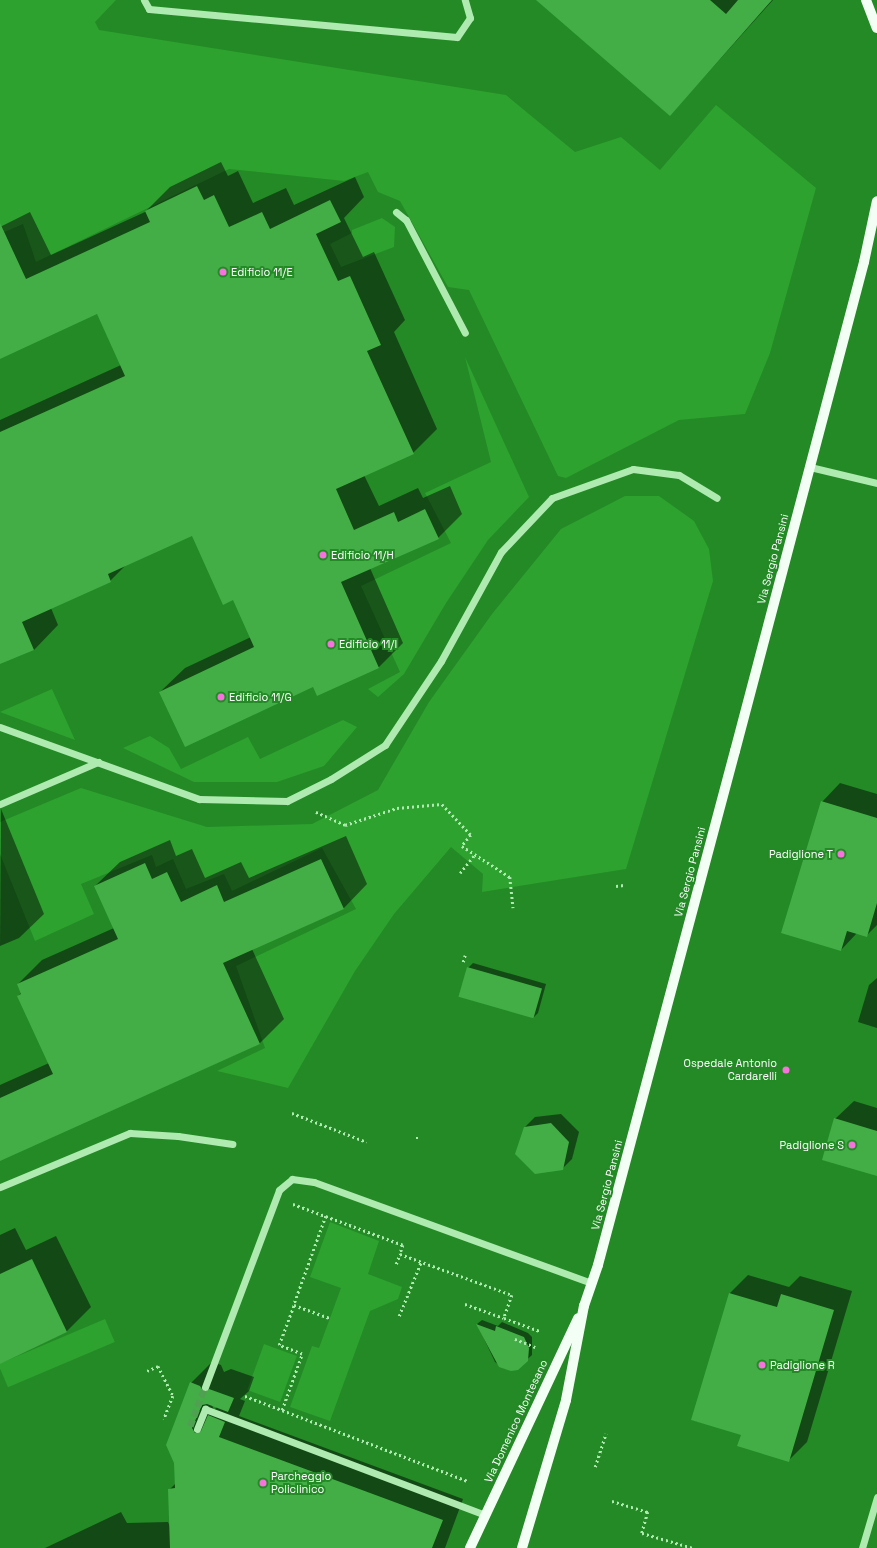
<!DOCTYPE html>
<style>
body{margin:0}
#map{position:relative;width:877px;height:1548px;overflow:hidden;background:#238a26;font-family:"Space Grotesk",sans-serif}
div>[style]{position:absolute}
[style*='--x']{left:calc(var(--x)*1px);top:calc(var(--y)*1px);width:calc(var(--w)*1px);rotate:calc(var(--a)*1deg)}
.green>*{inset:0;background:#2da22f;transform-origin:0 0}
.shadow>*{inset:0;background:#0007}
.building>*{inset:0;background:#43ae46;transform-origin:0 0}
.minor-tunnel>*{height:7px;margin-top:-3.5px;transform-origin:0;background:repeating-linear-gradient(90deg,#4fa151 0 7px,transparent 0 10.5px)}
.path>*{height:2.5px;margin-top:-1.25px;transform-origin:0;background:repeating-linear-gradient(90deg,#afeab0 0 2px,transparent 0 5px)}
.minor>*{height:7px;margin:-3.5px;padding:0 3.5px;transform-origin:3.5px;border-radius:3.5px;background:#afeab0}
.major>*{height:10px;margin:-5px;padding:0 5px;transform-origin:5px;border-radius:5px;background:#f3fef4}
.dots>*{width:11px;height:11px;translate:-50% -50%;box-sizing:border-box;border:2px solid #238a26;border-radius:50%}
span{translate:-50% -50%;white-space:nowrap;text-align:center;line-height:1.15;-webkit-text-stroke:4px #238a26;paint-order:stroke}
.poi-label{font-size:11px;color:#fff}
.left{translate:0 -50%;text-align:left}
.right{translate:-100% -50%;text-align:right}
.street-label{font-size:11px;color:#fff}
</style>
<div id="map">
<div class="green">
<div style="clip-path:polygon(0 0,116px 0,95px 22px,99px 30px,506px 95px,575px 152px,621px 137px,660px 170px,716px 105px,816px 188px,770px 353px,745px 414px,679px 420px,566px 478px,558px 476px,469px 290px,448px 287px,400px 201px,378px 192px,368px 172px,344px 181px,229px 169px,36px 262px,23px 224px,0 234px)"></div>
<div style="clip-path:polygon(382px 218px,395px 227px,394px 247px,341px 267px,330px 244px,352px 233px,352px 230px)"></div>
<div style="clip-path:polygon(465px 357px,529px 497px,488px 540px,446px 603px,404px 674px,378px 697px,368px 689px,400px 672px,361px 586px,451px 543px,425px 493px,491px 462px)"></div>
<div style="clip-path:polygon(625px 496px,659px 496px,694px 521px,709px 549px,713px 581px,626px 869px,482px 892px,483px 874px,451px 847px,394px 914px,355px 971px,288px 1088px,217px 1071px,265px 1048px,236px 966px,356px 909px,322px 848px,232px 891px,224px 874px,186px 889px,173px 859px,156px 867px,152px 855px,81px 884px,94px 914px,35px 941px,0 854px,0 822px,81px 788px,207px 827px,312px 824px,378px 790px,429px 702px,492px 614px,561px 529px)"></div>
<div style="clip-path:polygon(52px 689px,75px 740px,0 712px)"></div>
<div style="clip-path:polygon(343px 720px,357px 727px,324px 766px,277px 782px,194px 782px,123px 748px,150px 736px,169px 748px,181px 769px,248px 737px,260px 759px)"></div>
<div style="clip-path:polygon(330px 1222px,379px 1241px,368px 1274px,402px 1287px,398px 1299px,370px 1311px,330px 1421px,290px 1407px,312px 1346px,319px 1348px,341px 1288px,310px 1277px)"></div>
<div style="left:105px;top:1319px;width:25px;height:116px;rotate:67deg"></div>
<div style="left:264px;top:1344px;width:35px;height:49px;rotate:20deg"></div>
</div>
<div class="shadow">
<div style="clip-path:polygon(537px 0,773px 0,670px 115px)"></div>
<div style="clip-path:polygon(221px 162px,228px 176px,238px 171px,253px 203px,286px 188px,294px 205px,355px 177px,364px 197px,344px 218px,363px 257px,374px 252px,405px 320px,394px 332px,437px 429px,413px 453px,364px 475px,379px 506px,418px 488px,423px 498px,450px 486px,462px 514px,438px 538px,370px 568px,403px 643px,379px 667px,314px 686px,160px 692px,185px 668px,251px 637px,234px 598px,193px 534px,127px 564px,110px 581px,51px 608px,58px 625px,34px 650px,0 651px,0 420px,121px 365px,97px 313px,0 358px,0 227px,30px 212px,51px 255px,145px 212px,170px 187px)"></div>
<div style="clip-path:polygon(840px 783px,877px 794px,877px 925px,866px 936px,857px 933px,841px 950px,822px 802px)"></div>
<div style="clip-path:polygon(1px 809px,44px 914px,19px 938px,0 946px)"></div>
<div style="clip-path:polygon(346px 836px,367px 884px,343px 909px,252px 949px,284px 1019px,259px 1044px,0 1160px,0 1085px,49px 1063px,18px 996px,22px 992px,18px 984px,42px 960px,114px 928px,95px 886px,120px 862px,170px 840px,176px 856px,192px 849px,205px 878px,241px 862px,249px 878px)"></div>
<div style="clip-path:polygon(473px 963px,546px 984px,538px 1013px,533px 1018px,468px 968px)"></div>
<div style="clip-path:polygon(877px 978px,877px 1028px,858px 1022px,869px 985px)"></div>
<div style="clip-path:polygon(854px 1101px,877px 1108px,877px 1175px,835px 1119px)"></div>
<div style="clip-path:polygon(561px 1114px,579px 1132px,572px 1159px,562px 1169px,525px 1127px,535px 1117px)"></div>
<div style="clip-path:polygon(15px 1228px,26px 1250px,56px 1236px,91px 1307px,66px 1332px,0 1363px,0 1235px)"></div>
<div style="clip-path:polygon(748px 1275px,789px 1287px,800px 1276px,852px 1291px,807px 1442px,788px 1461px,742px 1434px,692px 1420px,730px 1293px)"></div>
<div style="clip-path:polygon(482px 1320px,498px 1326px,502px 1322px,528px 1333px,532px 1337px,532px 1355px,517px 1369px,505px 1369px,495px 1362px,477px 1324px)"></div>
<div style="clip-path:polygon(evenodd,212px 1362px,221px 1365px,224px 1372px,231px 1369px,254px 1377px,249px 1391px,240px 1399px,245px 1401px,239px 1416px,463px 1499px,445px 1548px,45px 1548px,121px 1512px,127px 1523px,168px 1522px,171px 1529px,169px 1490px,176px 1483px,191px 1383px,212px 1362px,212px 1405px,217px 1407px,214px 1410px,212px 1405px)"></div>
</div>
<div class="building">
<div style="clip-path:polygon(536px 0,710px 0,726px 14px,738px 0,772px 0,670px 116px)"></div>
<div style="clip-path:polygon(197px 186px,204px 200px,214px 195px,229px 227px,262px 212px,270px 229px,330px 200px,341px 222px,316px 234px,338px 281px,350px 276px,381px 345px,367px 351px,414px 454px,336px 489px,354px 530px,394px 512px,398px 522px,425px 509px,439px 539px,341px 582px,379px 668px,317px 696px,313px 687px,185px 747px,159px 692px,254px 647px,233px 600px,223px 605px,192px 536px,108px 574px,111px 582px,22px 622px,34px 650px,0 664px,0 432px,125px 376px,97px 314px,0 359px,0 223px,26px 279px,150px 222px,145px 211px)"></div>
<div style="clip-path:polygon(821px 801px,877px 818px,877px 903px,867px 937px,847px 931px,841px 951px,781px 933px)"></div>
<div style="clip-path:polygon(321px 859px,344px 909px,223px 963px,260px 1044px,0 1161px,0 1098px,53px 1074px,17px 996px,21px 994px,17px 984px,118px 939px,94px 886px,145px 863px,152px 879px,167px 872px,181px 902px,217px 885px,224px 902px)"></div>
<div style="left:467px;top:967px;width:78px;height:31px;rotate:16deg"></div>
<div style="clip-path:polygon(834px 1118px,877px 1131px,877px 1176px,822px 1160px)"></div>
<div style="clip-path:polygon(551px 1123px,569px 1142px,563px 1170px,535px 1174px,515px 1154px,524px 1127px)"></div>
<div style="clip-path:polygon(32px 1259px,67px 1332px,0 1364px,0 1274px)"></div>
<div style="clip-path:polygon(729px 1293px,777px 1307px,781px 1294px,834px 1310px,789px 1462px,737px 1446px,741px 1435px,691px 1420px)"></div>
<div style="clip-path:polygon(476px 1324px,495px 1331px,496px 1326px,524px 1337px,529px 1348px,528px 1361px,518px 1370px,511px 1371px,499px 1367px)"></div>
<div style="clip-path:polygon(190px 1382px,200px 1386px,204px 1392px,209px 1389px,234px 1398px,228px 1412px,207px 1404px,202px 1405px,192px 1428px,195px 1433px,201px 1431px,208px 1415px,225px 1422px,219px 1437px,443px 1520px,432px 1548px,170px 1548px,168px 1489px,175px 1488px,174px 1463px,166px 1445px)"></div>
</div>
<div class="minor-tunnel">
<div style="--x:190;--y:1426;--w:42;--a:-69"></div>
</div>
<div class="path">
<div style="--x:316;--y:812;--w:32;--a:24"></div>
<div style="--x:345;--y:825;--w:55;--a:-18.1"></div>
<div style="--x:397;--y:808;--w:45;--a:-5.1"></div>
<div style="--x:442;--y:804;--w:42;--a:46.9"></div>
<div style="--x:471;--y:835;--w:14;--a:129"></div>
<div style="--x:462;--y:846;--w:57;--a:32.9"></div>
<div style="--x:510;--y:877;--w:31;--a:84"></div>
<div style="--x:460;--y:873;--w:22;--a:-51"></div>
<div style="--x:616;--y:886;--w:8;--a:-7"></div>
<div style="--x:463;--y:962;--w:7;--a:-74"></div>
<div style="--x:292;--y:1113;--w:80;--a:21.1"></div>
<div style="--x:416;--y:1138;--w:4;--a:0"></div>
<div style="--x:293;--y:1204;--w:117;--a:20.4"></div>
<div style="--x:403;--y:1245;--w:9;--a:108"></div>
<div style="--x:400;--y:1254;--w:119;--a:20.1"></div>
<div style="--x:512;--y:1295;--w:24;--a:109"></div>
<div style="--x:504;--y:1318;--w:38;--a:20"></div>
<div style="--x:326;--y:1216;--w:95;--a:109.8"></div>
<div style="--x:294;--y:1305;--w:38;--a:20"></div>
<div style="--x:396;--y:1264;--w:11;--a:-68"></div>
<div style="--x:465;--y:1304;--w:41;--a:19.7"></div>
<div style="--x:399;--y:1316;--w:58;--a:-67.8"></div>
<div style="--x:515;--y:1339;--w:22;--a:22"></div>
<div style="--x:147;--y:1371;--w:12;--a:-24"></div>
<div style="--x:158;--y:1366;--w:34;--a:63"></div>
<div style="--x:173;--y:1396;--w:25;--a:111"></div>
<div style="--x:245;--y:1396;--w:239;--a:20.9"></div>
<div style="--x:282;--y:1410;--w:59;--a:-70.3"></div>
<div style="--x:302;--y:1354;--w:25;--a:-159"></div>
<div style="--x:279;--y:1345;--w:43;--a:-69.4"></div>
<div style="--x:595;--y:1467;--w:35;--a:-72"></div>
<div style="--x:612;--y:1501;--w:38;--a:17"></div>
<div style="--x:648;--y:1512;--w:22;--a:106"></div>
<div style="--x:642;--y:1533;--w:53;--a:16.4"></div>
</div>
<div class="minor">
<div style="--x:144;--y:0;--w:10;--a:61"></div>
<div style="--x:149;--y:9;--w:309;--a:5.2"></div>
<div style="--x:457;--y:37;--w:23;--a:-56"></div>
<div style="--x:470;--y:18;--w:19;--a:-106"></div>
<div style="--x:396;--y:212;--w:13;--a:39"></div>
<div style="--x:406;--y:220;--w:127;--a:62.4"></div>
<div style="--x:810;--y:467;--w:69;--a:13.4"></div>
<div style="--x:0;--y:727;--w:212;--a:19.9"></div>
<div style="--x:199;--y:799;--w:88;--a:1.3"></div>
<div style="--x:287;--y:801;--w:49;--a:-26.6"></div>
<div style="--x:331;--y:779;--w:64;--a:-32.2"></div>
<div style="--x:385;--y:745;--w:101;--a:-56.3"></div>
<div style="--x:441;--y:661;--w:124;--a:-61.2"></div>
<div style="--x:501;--y:552;--w:74;--a:-46.6"></div>
<div style="--x:552;--y:498;--w:86;--a:-19.7"></div>
<div style="--x:633;--y:469;--w:46;--a:7.4"></div>
<div style="--x:679;--y:475;--w:44;--a:31.2"></div>
<div style="--x:0;--y:804;--w:107;--a:-23.2"></div>
<div style="--x:0;--y:1187;--w:141;--a:-22.6"></div>
<div style="--x:130;--y:1133;--w:48;--a:3.6"></div>
<div style="--x:178;--y:1136;--w:55;--a:8.4"></div>
<div style="--x:205;--y:1387;--w:210;--a:-69.4"></div>
<div style="--x:279;--y:1190;--w:17;--a:-40"></div>
<div style="--x:292;--y:1179;--w:22;--a:8"></div>
<div style="--x:314;--y:1182;--w:296;--a:20"></div>
<div style="--x:197;--y:1429;--w:22;--a:-68"></div>
<div style="--x:205;--y:1409;--w:299;--a:20.7"></div>
<div style="--x:862;--y:1548;--w:53;--a:-73.6"></div>
</div>
<div class="major">
<div style="--x:866;--y:0;--w:30;--a:69"></div>
<div style="--x:470;--y:1548;--w:254;--a:-64.8"></div>
<div style="--x:522;--y:1548;--w:154;--a:-73.4"></div>
<div style="--x:566;--y:1400;--w:96;--a:-79.2"></div>
<div style="--x:584;--y:1306;--w:43;--a:-71.1"></div>
<div style="--x:598;--y:1265;--w:532;--a:-75.08"></div>
<div style="--x:735;--y:751;--w:506;--a:-75.22"></div>
<div style="--x:864;--y:262;--w:62;--a:-78"></div>
</div>
<div class="dots">
<div style="left:223px;top:272px;background:#f672dd"></div>
<div style="left:323px;top:555px;background:#f672dd"></div>
<div style="left:331px;top:644px;background:#f672dd"></div>
<div style="left:221px;top:697px;background:#f672dd"></div>
<div style="left:841px;top:854px;background:#f672dd"></div>
<div style="left:786px;top:1070px;background:#f672dd"></div>
<div style="left:852px;top:1145px;background:#f672dd"></div>
<div style="left:762px;top:1365px;background:#f672dd"></div>
<div style="left:263px;top:1483px;background:#f672dd"></div>
</div>
<div class="poi-label">
<span class="left" style="left:231px;top:272px">Edificio 11/E</span>
<span class="left" style="left:331px;top:555px">Edificio 11/H</span>
<span class="left" style="left:339px;top:644px">Edificio 11/I</span>
<span class="left" style="left:229px;top:697px">Edificio 11/G</span>
<span class="right" style="left:833px;top:854px">Padiglione T</span>
<span class="right" style="left:777px;top:1070px">Ospedale Antonio<br>Cardarelli</span>
<span class="right" style="left:844px;top:1145px">Padiglione S</span>
<span class="left" style="left:770px;top:1365px">Padiglione R</span>
<span class="left" style="left:271px;top:1483px">Parcheggio<br>Policlinico</span>
</div>
<div class="street-label">
<span style="left:773px;top:559px;rotate:-75deg">Via Sergio Pansini</span>
<span style="left:690px;top:872px;rotate:-75deg">Via Sergio Pansini</span>
<span style="left:607px;top:1185px;rotate:-75deg">Via Sergio Pansini</span>
<span style="left:516px;top:1421px;rotate:-65deg">Via Domenico Montesano</span>
</div>
</div>
